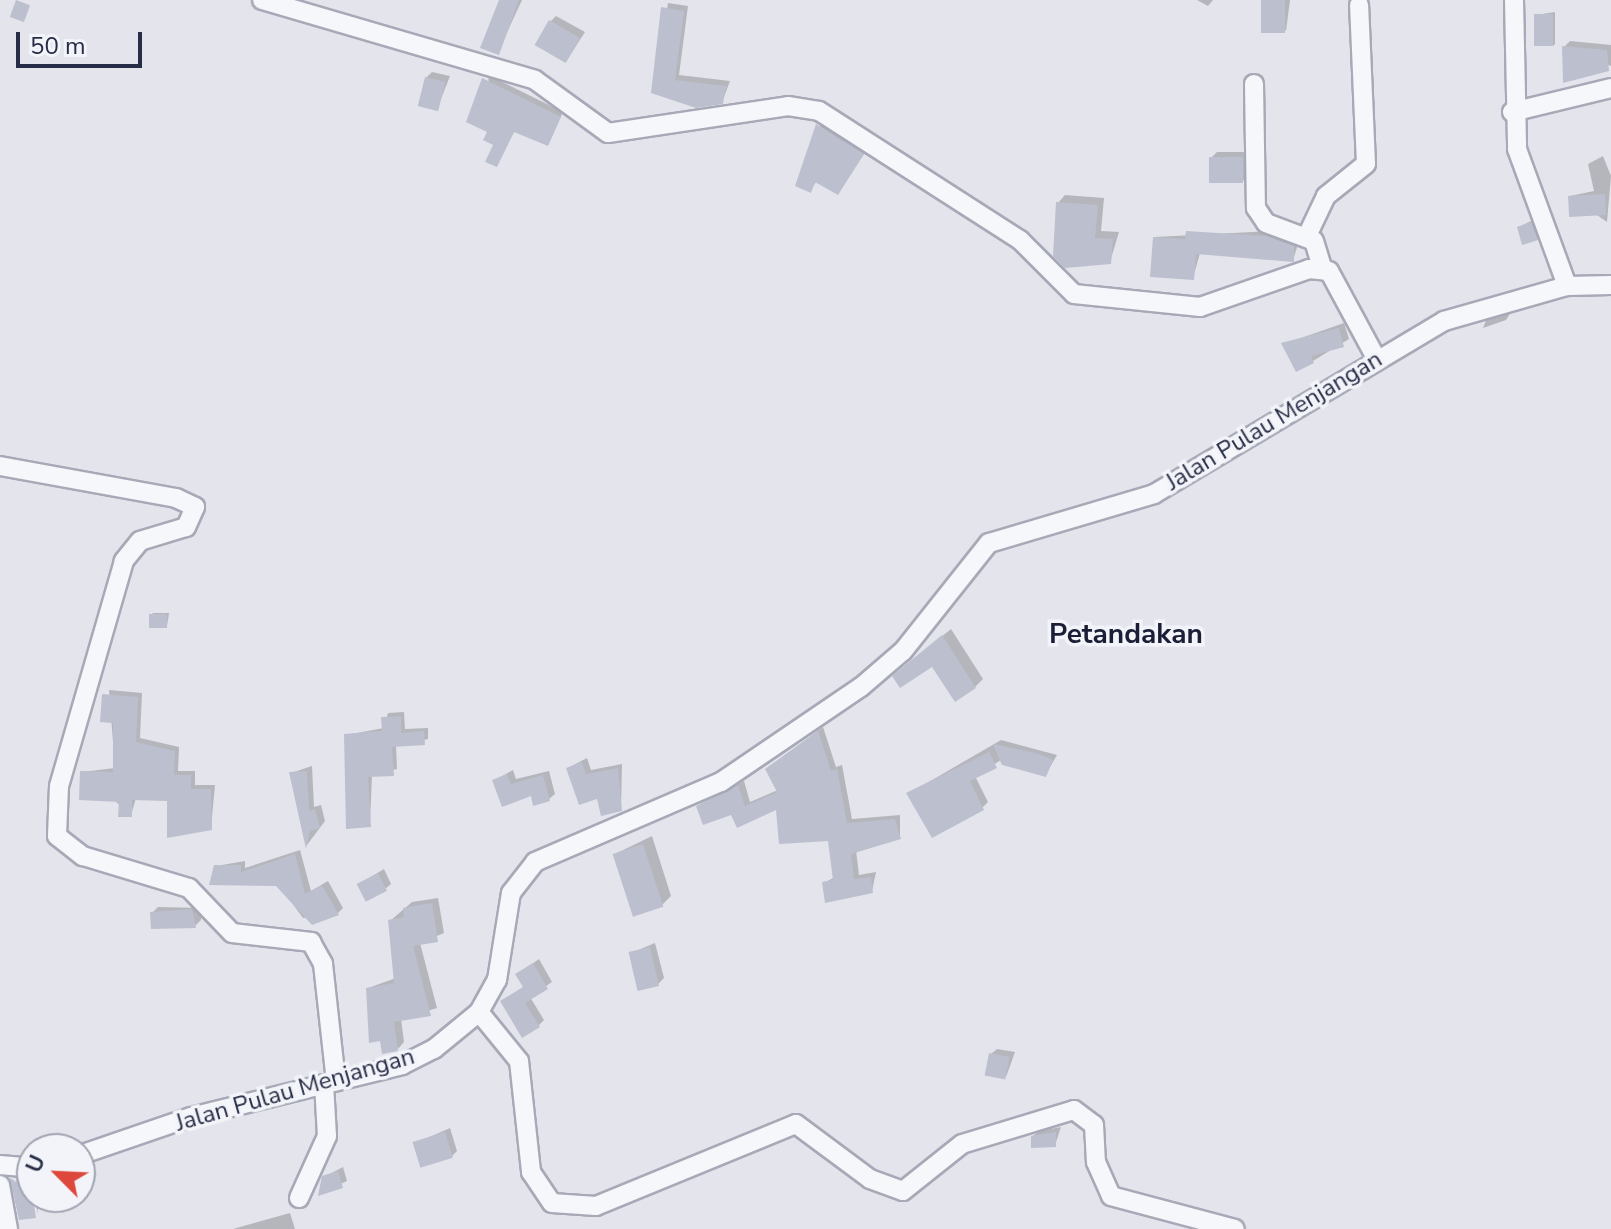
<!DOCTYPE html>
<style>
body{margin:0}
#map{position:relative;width:1611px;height:1229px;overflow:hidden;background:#e3e4ec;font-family:"Nunito Sans",sans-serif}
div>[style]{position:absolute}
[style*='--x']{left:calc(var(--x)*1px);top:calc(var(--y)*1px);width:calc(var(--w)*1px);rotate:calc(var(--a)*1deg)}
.shadow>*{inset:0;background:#0003}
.building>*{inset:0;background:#bcbfcd;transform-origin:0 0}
.roads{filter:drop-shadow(2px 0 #a7a9b7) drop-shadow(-2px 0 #a7a9b7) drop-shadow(0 2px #a7a9b7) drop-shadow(0 -2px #a7a9b7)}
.minor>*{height:18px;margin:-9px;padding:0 9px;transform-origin:9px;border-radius:9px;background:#f6f7fa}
span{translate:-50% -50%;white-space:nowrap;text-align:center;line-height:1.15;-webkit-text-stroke:7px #f3f4f9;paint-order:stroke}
.street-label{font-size:24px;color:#282d47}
.quarter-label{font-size:28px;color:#1a1e37;font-weight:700}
.north{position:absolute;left:16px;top:1133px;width:80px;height:80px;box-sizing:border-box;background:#f3f4f9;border:2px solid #a2a4b2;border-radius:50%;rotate:294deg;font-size:22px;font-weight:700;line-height:32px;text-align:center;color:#282d47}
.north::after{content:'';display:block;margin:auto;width:28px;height:36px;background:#dd473c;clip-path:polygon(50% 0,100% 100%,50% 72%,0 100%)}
.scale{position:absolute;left:16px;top:32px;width:126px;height:36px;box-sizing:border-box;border:4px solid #282d47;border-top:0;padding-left:10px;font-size:24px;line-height:28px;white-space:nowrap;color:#282d47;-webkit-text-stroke:6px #f3f4f9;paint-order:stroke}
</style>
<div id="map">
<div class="shadow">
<div style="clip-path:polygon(501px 0,522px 0,498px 52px)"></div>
<div style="clip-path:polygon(1197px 0,1213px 0,1208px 6px)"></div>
<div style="clip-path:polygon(1265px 0,1290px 0,1286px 31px)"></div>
<div style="clip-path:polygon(668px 3px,688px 6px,679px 75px,730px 81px,722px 102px,653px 91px)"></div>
<div style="clip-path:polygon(1555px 12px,1555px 44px,1553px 46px,1536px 15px)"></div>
<div style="clip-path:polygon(556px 16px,585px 32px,567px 60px,550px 22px)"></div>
<div style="clip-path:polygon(1570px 41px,1611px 45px,1611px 66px,1564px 47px)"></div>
<div style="clip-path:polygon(432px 72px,450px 76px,437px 109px,426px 78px)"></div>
<div style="clip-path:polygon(488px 75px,563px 112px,548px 143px,515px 130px,497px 165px)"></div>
<div style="clip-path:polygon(823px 119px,868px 148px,838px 192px,817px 181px,810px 190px,798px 185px)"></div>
<div style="clip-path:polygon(1217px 152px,1248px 152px,1248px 175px,1243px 181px,1211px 158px)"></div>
<div style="clip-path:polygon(1603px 156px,1611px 176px,1607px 222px,1570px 196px,1594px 191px,1588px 164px)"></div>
<div style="clip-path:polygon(1065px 195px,1104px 198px,1101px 231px,1119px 232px,1110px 262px,1058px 203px)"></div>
<div style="clip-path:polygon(1537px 218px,1542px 233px,1537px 239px,1519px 227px)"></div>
<div style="clip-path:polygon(1272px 231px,1299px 241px,1293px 260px,1200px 253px,1193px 278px,1155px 237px)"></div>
<div style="clip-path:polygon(1511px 312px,1506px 320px,1483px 328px,1487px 318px)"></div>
<div style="clip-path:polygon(1344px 323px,1349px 339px,1313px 361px,1284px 344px)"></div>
<div style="clip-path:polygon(169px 613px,167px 626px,151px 615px,153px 613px)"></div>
<div style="clip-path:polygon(951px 629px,983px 679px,975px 687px,933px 664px,903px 668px)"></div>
<div style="clip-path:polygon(109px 690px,142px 693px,140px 738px,179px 747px,178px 771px,195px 771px,195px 785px,215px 785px,211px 828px,169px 799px,136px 798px,131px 815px,82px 772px,115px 768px)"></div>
<div style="clip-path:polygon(404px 712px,405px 729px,428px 728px,428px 739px,396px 745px,397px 769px,372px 775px,370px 825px,346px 735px,384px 728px,388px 713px)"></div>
<div style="clip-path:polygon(823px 727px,836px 767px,842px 765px,852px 819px,900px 815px,900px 837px,856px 850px,859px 875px,876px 872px,872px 891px,824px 883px,835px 877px,830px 839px,778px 807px,732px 813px,699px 806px,744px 781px,750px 802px,778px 790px,773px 764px)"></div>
<div style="clip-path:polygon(1001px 740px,1057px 755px,1046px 774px,1001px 760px,975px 776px,988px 802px,982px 808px,908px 794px)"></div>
<div style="clip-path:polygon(587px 758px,591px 770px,622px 764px,621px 809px,568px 768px)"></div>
<div style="clip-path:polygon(312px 766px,314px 807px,321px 805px,325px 821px,307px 845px,291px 773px)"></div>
<div style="clip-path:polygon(513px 770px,516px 779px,549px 771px,555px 794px,549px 799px,495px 780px)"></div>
<div style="clip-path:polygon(652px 836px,671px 896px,662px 905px,615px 854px)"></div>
<div style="clip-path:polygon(300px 850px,311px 891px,328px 881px,343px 908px,338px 913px,303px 918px,278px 884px,216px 866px,245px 861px,245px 868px)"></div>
<div style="clip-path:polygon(384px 869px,391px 884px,385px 889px,359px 884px)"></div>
<div style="clip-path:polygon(438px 898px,444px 933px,420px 943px,437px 1008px,401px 1019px,404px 1042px,398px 1049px,368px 988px,396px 978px,390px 921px,412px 902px)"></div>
<div style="clip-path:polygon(158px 907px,201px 908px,201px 920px,195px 926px,152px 913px)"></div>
<div style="clip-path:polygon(655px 943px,664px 978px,658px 984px,631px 953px)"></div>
<div style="clip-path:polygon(539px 959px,552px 982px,530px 997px,544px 1020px,538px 1026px,503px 1001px,525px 986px,518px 974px)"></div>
<div style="clip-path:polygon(997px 1049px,1015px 1052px,1006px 1077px,991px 1054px)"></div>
<div style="clip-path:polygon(1061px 1127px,1055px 1145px,1033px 1136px,1039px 1131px)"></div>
<div style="clip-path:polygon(450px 1128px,457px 1151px,452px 1156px,416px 1143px)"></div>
<div style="clip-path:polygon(343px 1167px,347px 1181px,319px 1194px,324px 1177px)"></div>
<div style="clip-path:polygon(16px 1174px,26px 1175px,35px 1216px,20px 1218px)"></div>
<div style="clip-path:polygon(35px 1197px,38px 1197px,38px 1214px)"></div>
<div style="clip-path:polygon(290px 1213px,295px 1229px,233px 1229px)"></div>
</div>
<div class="building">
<div style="left:16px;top:0;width:15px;height:18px;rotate:20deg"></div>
<div style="clip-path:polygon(499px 0,519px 0,499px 55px,480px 48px)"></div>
<div style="left:1261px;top:0;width:24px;height:33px"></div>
<div style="clip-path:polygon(661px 7px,684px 11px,675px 80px,726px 86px,723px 104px,696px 108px,651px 93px)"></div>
<div style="left:1534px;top:14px;width:19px;height:32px"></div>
<div style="left:549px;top:20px;width:36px;height:29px;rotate:30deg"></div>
<div style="clip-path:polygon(1562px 46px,1607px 50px,1609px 71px,1563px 83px)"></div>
<div style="left:425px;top:77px;width:21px;height:30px;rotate:14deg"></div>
<div style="clip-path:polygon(482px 78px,561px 117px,548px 146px,514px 132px,497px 167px,485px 162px,493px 145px,483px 140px,487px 132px,466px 122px)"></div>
<div style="clip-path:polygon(816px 124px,864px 154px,838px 195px,815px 182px,811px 193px,795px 186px)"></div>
<div style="left:1209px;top:157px;width:34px;height:26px"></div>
<div style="left:1605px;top:194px;width:21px;height:37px;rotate:87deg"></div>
<div style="clip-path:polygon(1056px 202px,1098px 205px,1095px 238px,1113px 239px,1111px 264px,1065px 268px,1053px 256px)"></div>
<div style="clip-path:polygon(1531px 222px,1538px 240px,1522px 245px,1517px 227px)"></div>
<div style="clip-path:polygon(1186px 231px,1266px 236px,1294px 246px,1294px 262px,1196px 254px,1194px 280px,1150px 277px,1153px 237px,1185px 239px)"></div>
<div style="clip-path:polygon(1339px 328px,1344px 347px,1311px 356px,1314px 363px,1296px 372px,1281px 343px)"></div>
<div style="left:149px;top:614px;width:18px;height:14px"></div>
<div style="clip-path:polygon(942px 635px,976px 688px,955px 702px,932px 667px,900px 688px,892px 676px)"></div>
<div style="clip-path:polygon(102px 694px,138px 697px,136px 742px,175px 751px,174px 775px,191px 775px,191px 789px,211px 789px,212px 830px,167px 838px,167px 801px,132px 800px,132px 817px,118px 817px,119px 802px,79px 800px,80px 771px,113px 772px,113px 723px,100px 722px)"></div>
<div style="clip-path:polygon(401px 716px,401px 733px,424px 731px,425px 745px,392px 747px,394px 776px,368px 777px,371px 827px,346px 829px,344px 734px,382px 731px,381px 717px)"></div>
<div style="clip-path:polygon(818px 731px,831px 771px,837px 769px,847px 823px,895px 819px,901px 839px,851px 854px,854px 879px,871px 877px,873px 893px,825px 903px,822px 882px,833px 880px,828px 841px,779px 844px,776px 810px,737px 828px,731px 815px,703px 825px,696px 806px,738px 785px,745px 806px,777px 792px,765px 769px)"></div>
<div style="clip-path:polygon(993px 744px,1036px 753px,1053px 760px,1046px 777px,1002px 765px)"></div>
<div style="clip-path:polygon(989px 752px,997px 768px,970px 781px,984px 810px,932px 838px,906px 793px)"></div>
<div style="clip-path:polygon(582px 762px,586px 774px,618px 768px,622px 811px,601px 816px,597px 799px,579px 805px,566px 768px)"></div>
<div style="clip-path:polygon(307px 771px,309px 811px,315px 809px,320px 828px,310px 831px,306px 849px,289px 772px)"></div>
<div style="clip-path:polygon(507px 774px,511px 784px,543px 775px,550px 801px,533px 806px,531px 796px,502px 807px,492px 780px)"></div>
<div style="left:643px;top:844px;width:66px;height:32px;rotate:72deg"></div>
<div style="clip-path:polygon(295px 854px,305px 894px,322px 885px,339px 915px,312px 925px,276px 886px,209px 885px,214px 865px,241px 865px,241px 872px)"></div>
<div style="left:378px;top:873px;width:20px;height:24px;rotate:63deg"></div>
<div style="clip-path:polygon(432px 903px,438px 942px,413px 946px,431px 1016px,394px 1022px,398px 1051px,382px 1054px,380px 1041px,369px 1043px,366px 988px,394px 983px,388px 920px,404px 917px,403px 908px)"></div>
<div style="clip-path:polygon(192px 909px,196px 928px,151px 929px,150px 912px)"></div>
<div style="left:650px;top:947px;width:40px;height:22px;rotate:77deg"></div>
<div style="clip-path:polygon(533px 963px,548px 989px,525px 1003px,540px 1027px,522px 1038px,500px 1001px,523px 987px,515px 974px)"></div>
<div style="left:989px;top:1053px;width:21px;height:23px;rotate:11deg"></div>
<div style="left:445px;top:1132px;width:27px;height:34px;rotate:73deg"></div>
<div style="clip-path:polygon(1056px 1132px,1056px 1147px,1031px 1148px,1031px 1136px)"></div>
<div style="clip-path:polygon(338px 1171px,343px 1188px,318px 1196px,322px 1176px)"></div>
<div style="clip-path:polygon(10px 1178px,32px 1192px,36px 1218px,19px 1220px)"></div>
</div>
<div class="roads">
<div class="minor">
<div style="--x:262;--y:0;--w:284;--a:16.3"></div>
<div style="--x:535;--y:80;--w:90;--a:36"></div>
<div style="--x:608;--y:133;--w:182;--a:-8.5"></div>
<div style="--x:788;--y:106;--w:31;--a:9"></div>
<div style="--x:819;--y:111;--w:239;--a:32.7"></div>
<div style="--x:1020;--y:240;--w:76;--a:45"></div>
<div style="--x:1074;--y:294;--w:127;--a:5.9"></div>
<div style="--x:1200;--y:307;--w:115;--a:-19.2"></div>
<div style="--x:1309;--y:269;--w:20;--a:6"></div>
<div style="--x:1329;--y:271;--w:99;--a:61.6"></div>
<div style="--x:1514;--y:0;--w:149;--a:88.8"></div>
<div style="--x:1517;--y:149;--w:146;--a:69.9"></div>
<div style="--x:1254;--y:84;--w:124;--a:89.1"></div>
<div style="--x:1256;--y:208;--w:18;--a:56"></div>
<div style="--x:1266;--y:223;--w:51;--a:20.6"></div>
<div style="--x:1314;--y:241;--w:30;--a:73"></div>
<div style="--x:1512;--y:112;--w:102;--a:-13.6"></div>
<div style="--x:1307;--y:236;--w:44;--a:-64.6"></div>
<div style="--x:1326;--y:196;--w:51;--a:-38.7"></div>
<div style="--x:1366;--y:164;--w:159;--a:-92.5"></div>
<div style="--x:0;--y:466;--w:179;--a:10.3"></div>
<div style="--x:176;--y:498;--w:21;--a:25"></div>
<div style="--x:195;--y:507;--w:22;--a:114"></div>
<div style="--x:186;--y:527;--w:48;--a:163.1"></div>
<div style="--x:140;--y:541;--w:26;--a:129"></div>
<div style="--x:124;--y:561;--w:234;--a:106.1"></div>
<div style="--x:59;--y:786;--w:50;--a:92.3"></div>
<div style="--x:57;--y:836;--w:33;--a:38"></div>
<div style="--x:83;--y:856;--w:111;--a:16.8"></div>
<div style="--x:189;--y:888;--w:62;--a:46.3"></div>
<div style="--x:232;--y:933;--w:80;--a:6.5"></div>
<div style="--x:311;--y:942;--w:25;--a:61"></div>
<div style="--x:323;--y:964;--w:118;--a:83.7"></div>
<div style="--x:479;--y:1012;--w:63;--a:50.8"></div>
<div style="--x:519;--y:1061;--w:112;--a:83.8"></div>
<div style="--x:531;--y:1172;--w:37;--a:56"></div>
<div style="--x:552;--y:1203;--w:44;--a:3.9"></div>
<div style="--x:596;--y:1206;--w:216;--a:-22.3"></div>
<div style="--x:796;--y:1124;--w:92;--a:36.6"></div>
<div style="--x:870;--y:1179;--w:35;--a:20"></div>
<div style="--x:903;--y:1191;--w:75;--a:-38.5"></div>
<div style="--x:962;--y:1144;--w:117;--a:-16.9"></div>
<div style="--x:1074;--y:1110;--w:25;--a:37"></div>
<div style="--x:1094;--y:1125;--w:37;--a:87"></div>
<div style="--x:1096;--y:1162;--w:37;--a:66"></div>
<div style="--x:1111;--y:1196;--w:128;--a:14.9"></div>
<div style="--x:80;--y:1155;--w:117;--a:-18.9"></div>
<div style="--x:191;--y:1117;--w:217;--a:-13.8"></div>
<div style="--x:402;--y:1065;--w:36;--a:-27"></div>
<div style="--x:434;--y:1049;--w:58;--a:-39.4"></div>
<div style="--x:479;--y:1012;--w:37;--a:-61"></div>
<div style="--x:497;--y:980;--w:88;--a:-80.9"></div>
<div style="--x:511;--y:893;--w:39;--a:-52"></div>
<div style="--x:535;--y:862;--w:202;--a:-23.3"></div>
<div style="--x:721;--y:782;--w:169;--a:-34.2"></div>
<div style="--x:861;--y:687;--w:55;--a:-40.6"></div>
<div style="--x:903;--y:651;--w:138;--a:-51.5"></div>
<div style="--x:989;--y:543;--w:172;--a:-16.5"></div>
<div style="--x:1154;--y:494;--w:338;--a:-30.8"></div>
<div style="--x:1444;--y:321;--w:128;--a:-15.9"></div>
<div style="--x:1567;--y:286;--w:44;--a:-1.3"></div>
<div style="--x:0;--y:1165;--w:32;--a:5"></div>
<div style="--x:0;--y:1185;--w:45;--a:79.7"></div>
<div style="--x:299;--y:1198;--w:68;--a:-65.7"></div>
<div style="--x:327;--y:1136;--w:52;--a:-93.3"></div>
</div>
</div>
<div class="street-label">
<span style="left:1274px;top:421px;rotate:-31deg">Jalan Pulau Menjangan</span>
<span style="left:295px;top:1090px;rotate:-16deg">Jalan Pulau Menjangan</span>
</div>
<div class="quarter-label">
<span style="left:1126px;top:634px">Petandakan</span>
</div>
<div class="north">U</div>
<div class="scale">50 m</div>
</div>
